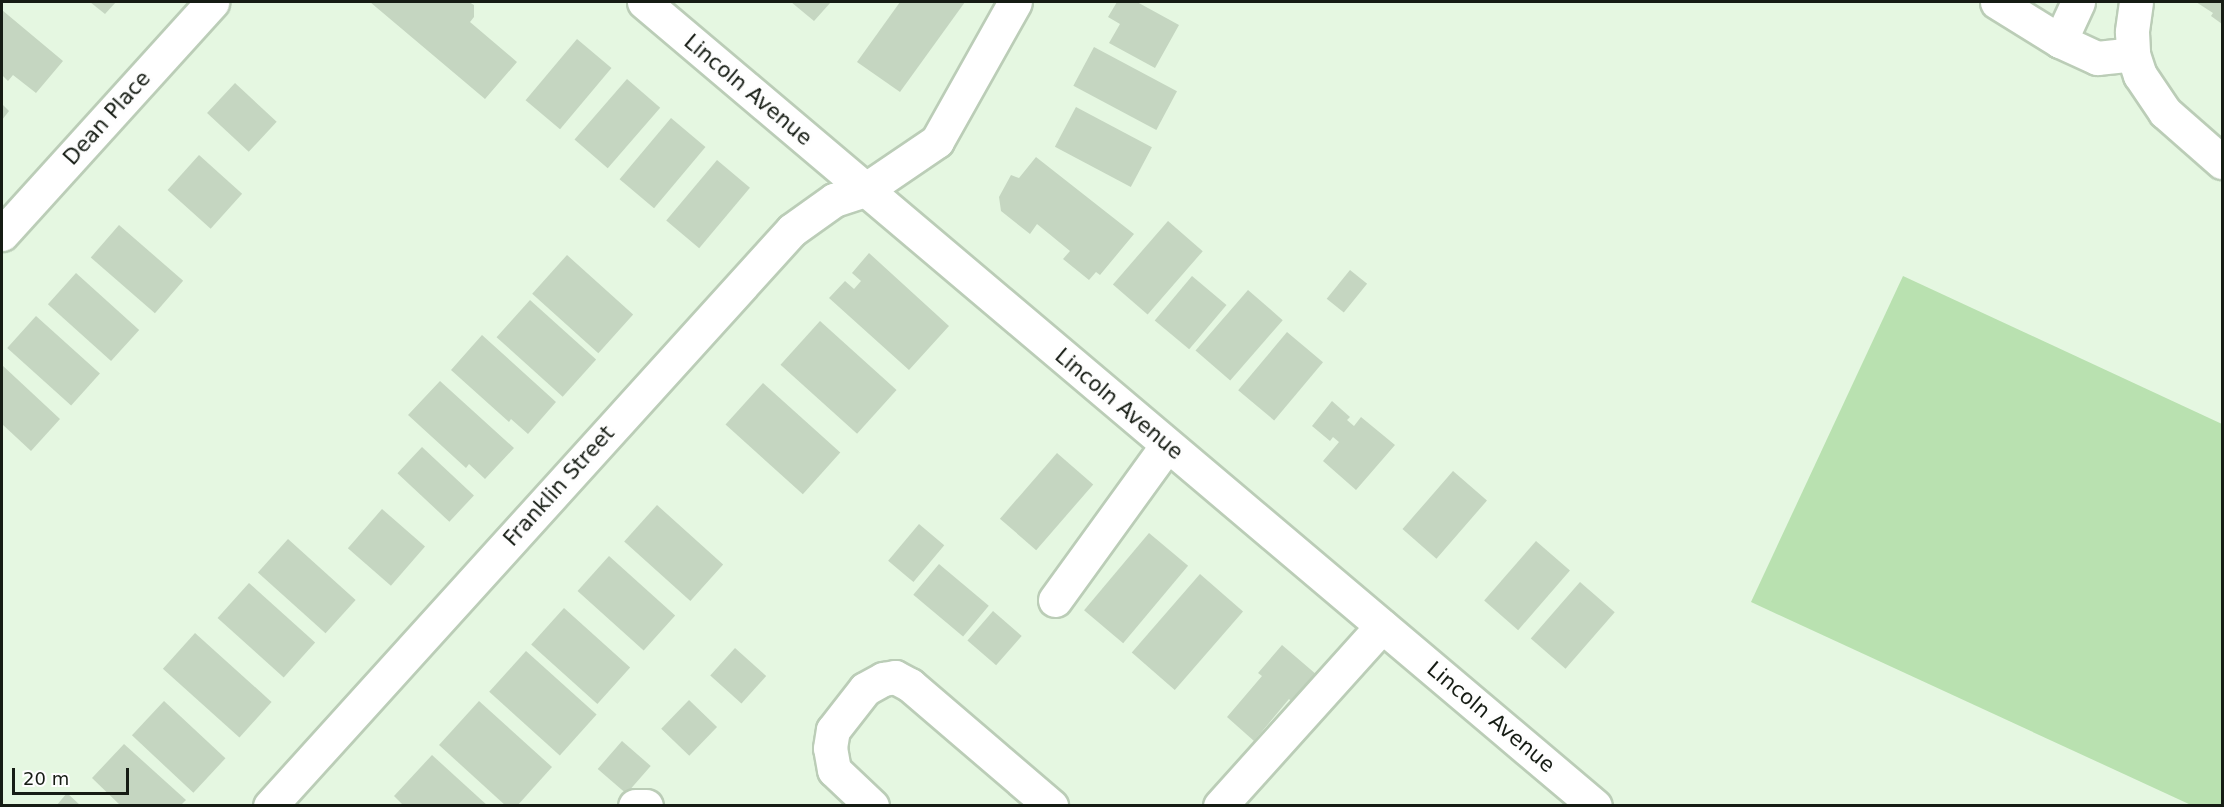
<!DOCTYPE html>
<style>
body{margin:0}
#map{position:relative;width:2224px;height:807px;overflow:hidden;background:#e5f7e1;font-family:"DejaVu Sans",sans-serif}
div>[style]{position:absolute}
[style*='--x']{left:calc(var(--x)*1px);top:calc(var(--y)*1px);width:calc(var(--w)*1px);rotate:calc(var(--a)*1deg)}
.green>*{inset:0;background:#b9e1b0}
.building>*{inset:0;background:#c5d6c1;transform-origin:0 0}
.roads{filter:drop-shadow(2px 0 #bbcdb7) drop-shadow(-2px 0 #bbcdb7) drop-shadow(0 2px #bbcdb7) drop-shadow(0 -2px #bbcdb7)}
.minor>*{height:33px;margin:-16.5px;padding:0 16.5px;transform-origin:16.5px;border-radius:16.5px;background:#fff}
span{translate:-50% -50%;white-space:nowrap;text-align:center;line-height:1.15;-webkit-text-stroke:6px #fefefe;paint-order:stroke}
.street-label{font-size:21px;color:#161c14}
.frame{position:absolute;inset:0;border:3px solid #161c14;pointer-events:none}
.scale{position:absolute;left:12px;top:768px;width:117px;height:27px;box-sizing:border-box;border:3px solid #161c14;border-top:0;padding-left:8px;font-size:18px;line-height:21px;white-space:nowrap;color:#161c14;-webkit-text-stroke:4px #fefefe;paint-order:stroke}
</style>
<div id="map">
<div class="green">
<div style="clip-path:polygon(1903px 276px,2222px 424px,2222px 805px,2191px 805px,1751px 602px)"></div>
</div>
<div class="building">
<div style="clip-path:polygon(90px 2px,116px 2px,105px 14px)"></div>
<div style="clip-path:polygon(370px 2px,469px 2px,474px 5px,474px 17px,470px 22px,517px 62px,485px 99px)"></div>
<div style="clip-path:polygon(791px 2px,831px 2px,814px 21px)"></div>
<div style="clip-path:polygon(900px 2px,965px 2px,900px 92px,857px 62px)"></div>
<div style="clip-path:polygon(1117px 2px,1137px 2px,1179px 25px,1155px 68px,1109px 43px,1120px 24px,1108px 17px)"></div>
<div style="clip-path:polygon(2196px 2px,2222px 2px,2222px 24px,2211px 16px,2213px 13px)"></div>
<div style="clip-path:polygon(2px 10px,63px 61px,36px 93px,13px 75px,8px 81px,2px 75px)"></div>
<div style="left:577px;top:39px;width:45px;height:80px;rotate:40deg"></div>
<div style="left:1094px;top:47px;width:94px;height:44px;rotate:28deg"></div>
<div style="left:627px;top:79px;width:44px;height:80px;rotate:41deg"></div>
<div style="left:235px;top:83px;width:57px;height:41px;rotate:43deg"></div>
<div style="clip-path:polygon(2px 104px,9px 111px,2px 120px)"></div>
<div style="left:1076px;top:107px;width:86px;height:45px;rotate:28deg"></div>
<div style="left:671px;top:118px;width:45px;height:80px;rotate:40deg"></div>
<div style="left:199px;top:155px;width:58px;height:47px;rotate:42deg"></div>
<div style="clip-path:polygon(1036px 157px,1134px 234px,1100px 275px,1096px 272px,1089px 280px,1063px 259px,1070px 251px,1037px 224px,1030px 234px,1001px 211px,999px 197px,1011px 175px,1019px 178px)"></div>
<div style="left:717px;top:160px;width:43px;height:79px;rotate:40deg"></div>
<div style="left:1168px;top:221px;width:46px;height:84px;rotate:41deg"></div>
<div style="left:119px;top:225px;width:85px;height:43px;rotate:41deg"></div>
<div style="clip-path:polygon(869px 253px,949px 326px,909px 370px,829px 298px,845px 281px,854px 289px,861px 281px,852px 273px)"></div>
<div style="left:567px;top:255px;width:89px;height:52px;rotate:42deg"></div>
<div style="left:1350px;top:270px;width:22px;height:37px;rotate:39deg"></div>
<div style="left:76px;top:273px;width:85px;height:42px;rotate:42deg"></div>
<div style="left:1192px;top:276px;width:45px;height:58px;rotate:40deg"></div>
<div style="left:1248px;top:290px;width:46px;height:80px;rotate:41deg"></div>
<div style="left:530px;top:300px;width:89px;height:50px;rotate:42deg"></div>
<div style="left:36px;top:316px;width:86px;height:43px;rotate:42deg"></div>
<div style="left:820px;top:321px;width:103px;height:59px;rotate:42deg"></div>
<div style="left:1287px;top:332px;width:47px;height:76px;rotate:40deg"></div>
<div style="clip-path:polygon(482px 335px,556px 402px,528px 434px,511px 419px,509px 422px,451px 370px)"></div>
<div style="clip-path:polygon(2px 365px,60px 419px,31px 451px,2px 424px)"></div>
<div style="clip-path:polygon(440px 381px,514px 448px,485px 479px,469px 464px,466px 468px,408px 415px)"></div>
<div style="left:763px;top:383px;width:104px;height:56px;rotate:42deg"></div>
<div style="clip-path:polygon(1332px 401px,1350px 417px,1347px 420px,1354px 426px,1361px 417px,1395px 445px,1356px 490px,1323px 461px,1339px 442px,1333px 437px,1330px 441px,1312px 426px)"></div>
<div style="left:422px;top:447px;width:71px;height:36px;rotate:43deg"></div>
<div style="left:1057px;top:453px;width:48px;height:87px;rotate:41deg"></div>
<div style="left:1453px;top:471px;width:45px;height:77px;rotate:41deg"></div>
<div style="left:657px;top:505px;width:89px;height:49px;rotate:42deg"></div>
<div style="left:382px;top:509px;width:57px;height:52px;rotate:41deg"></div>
<div style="left:919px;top:524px;width:33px;height:48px;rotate:40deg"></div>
<div style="left:1149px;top:533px;width:51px;height:101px;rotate:40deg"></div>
<div style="left:288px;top:539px;width:91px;height:45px;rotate:42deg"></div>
<div style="left:1536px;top:541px;width:45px;height:79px;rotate:41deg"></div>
<div style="left:609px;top:556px;width:89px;height:47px;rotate:42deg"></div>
<div style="left:939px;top:564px;width:65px;height:40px;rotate:40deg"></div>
<div style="left:1200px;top:574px;width:57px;height:104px;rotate:41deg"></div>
<div style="left:1580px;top:582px;width:46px;height:75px;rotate:41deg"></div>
<div style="left:249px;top:583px;width:89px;height:47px;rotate:42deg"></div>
<div style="left:564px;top:608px;width:89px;height:49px;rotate:42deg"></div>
<div style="left:993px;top:611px;width:38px;height:39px;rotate:41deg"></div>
<div style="left:195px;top:633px;width:103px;height:48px;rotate:42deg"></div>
<div style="clip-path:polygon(1282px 645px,1317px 675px,1293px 703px,1289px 699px,1254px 741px,1227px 717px,1262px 676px,1258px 673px)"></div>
<div style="left:735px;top:648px;width:42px;height:37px;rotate:42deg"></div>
<div style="left:526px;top:651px;width:95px;height:55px;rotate:42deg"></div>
<div style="left:689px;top:700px;width:39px;height:40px;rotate:44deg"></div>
<div style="left:164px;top:701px;width:84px;height:47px;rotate:43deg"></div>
<div style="clip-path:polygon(479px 701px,552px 767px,517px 806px,506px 806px,439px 745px)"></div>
<div style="left:622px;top:741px;width:38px;height:37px;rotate:41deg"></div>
<div style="clip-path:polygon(124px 744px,186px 800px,180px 806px,121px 806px,92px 778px)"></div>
<div style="clip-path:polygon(432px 755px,488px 806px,404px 806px,394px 796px)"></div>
<div style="clip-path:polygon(67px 793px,81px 806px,56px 806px)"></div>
</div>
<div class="roads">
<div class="minor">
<div style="--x:644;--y:2;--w:1245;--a:40.21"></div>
<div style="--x:1997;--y:2;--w:74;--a:31.8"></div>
<div style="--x:2060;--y:41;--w:41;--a:24.7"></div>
<div style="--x:2097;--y:58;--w:36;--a:-6"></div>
<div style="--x:2136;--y:2;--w:30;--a:98"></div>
<div style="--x:2132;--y:32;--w:22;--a:87"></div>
<div style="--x:2133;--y:54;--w:22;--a:72"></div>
<div style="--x:2140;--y:75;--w:45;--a:56"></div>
<div style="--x:2165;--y:112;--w:76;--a:41.3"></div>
<div style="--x:2060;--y:41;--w:43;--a:-65.2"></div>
<div style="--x:2;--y:234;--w:313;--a:-47.8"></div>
<div style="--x:1055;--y:600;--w:191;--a:-54.1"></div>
<div style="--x:270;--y:806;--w:777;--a:-47.82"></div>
<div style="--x:792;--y:230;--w:52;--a:-35.5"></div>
<div style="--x:834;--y:200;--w:33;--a:-18"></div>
<div style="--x:865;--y:190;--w:87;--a:-34.2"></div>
<div style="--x:937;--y:141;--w:159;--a:-60.7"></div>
<div style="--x:635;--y:806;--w:11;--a:0"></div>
<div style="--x:872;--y:806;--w:52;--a:-136.5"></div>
<div style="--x:834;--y:770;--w:22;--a:-100"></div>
<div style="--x:830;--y:748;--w:18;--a:-81"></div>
<div style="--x:833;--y:730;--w:52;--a:-52"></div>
<div style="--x:865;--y:689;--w:21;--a:-29"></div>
<div style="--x:883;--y:679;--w:12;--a:-9"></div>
<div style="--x:895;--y:677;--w:17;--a:28"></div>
<div style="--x:910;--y:685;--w:186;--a:40.6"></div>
<div style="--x:1220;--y:806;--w:242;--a:-48"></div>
</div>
</div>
<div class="street-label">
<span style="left:748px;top:90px;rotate:40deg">Lincoln Avenue</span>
<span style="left:107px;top:118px;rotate:-48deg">Dean Place</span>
<span style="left:1119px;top:404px;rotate:40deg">Lincoln Avenue</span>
<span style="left:559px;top:486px;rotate:-48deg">Franklin Street</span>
<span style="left:1491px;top:717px;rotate:40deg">Lincoln Avenue</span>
</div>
<div class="frame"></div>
<div class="scale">20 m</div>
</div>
